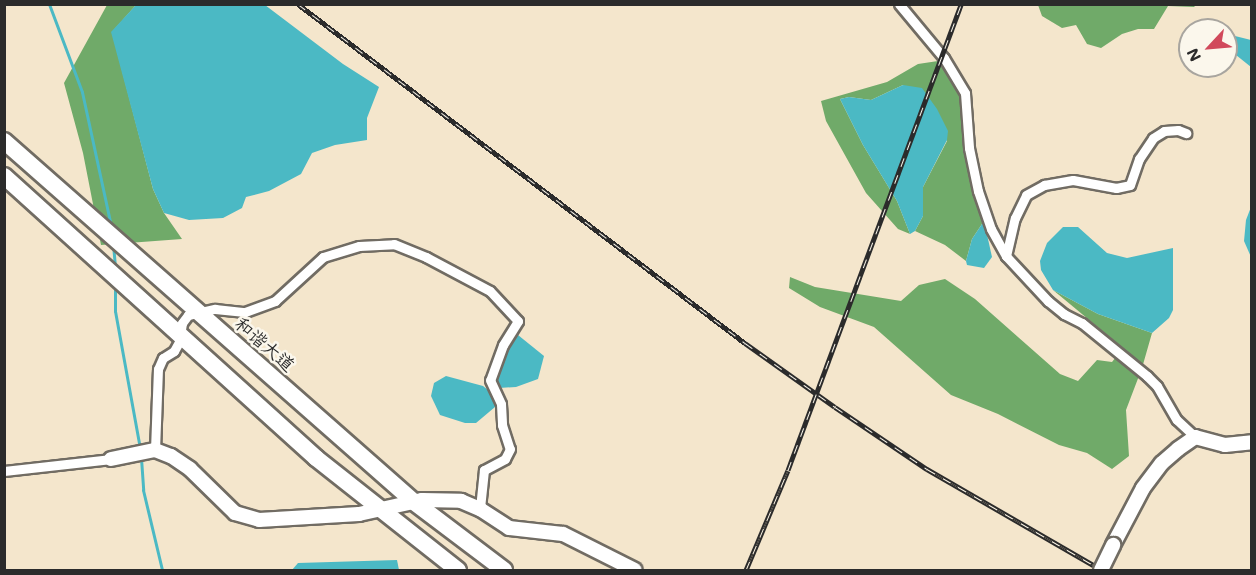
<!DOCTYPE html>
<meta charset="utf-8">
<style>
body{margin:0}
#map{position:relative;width:1256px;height:575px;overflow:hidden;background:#f4e6cc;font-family:Mali,"LXGW WenKai TC",sans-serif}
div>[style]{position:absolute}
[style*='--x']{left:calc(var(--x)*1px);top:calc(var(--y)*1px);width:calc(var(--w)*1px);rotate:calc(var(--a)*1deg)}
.forest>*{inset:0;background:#70aa69}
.water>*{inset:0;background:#4bb9c4}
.stream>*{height:3px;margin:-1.5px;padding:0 1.5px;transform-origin:1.5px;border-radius:1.5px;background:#4bb9c4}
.roads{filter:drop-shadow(2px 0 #716c63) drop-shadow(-2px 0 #716c63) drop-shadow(0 2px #716c63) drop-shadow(0 -2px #716c63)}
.street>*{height:9px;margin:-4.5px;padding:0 4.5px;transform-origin:4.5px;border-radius:4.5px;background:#fff}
.secondary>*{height:14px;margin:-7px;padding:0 7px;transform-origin:7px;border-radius:7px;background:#fff}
.highway>*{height:16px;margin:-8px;padding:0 8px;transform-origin:8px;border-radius:8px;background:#fff}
.rail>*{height:5px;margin-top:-2.5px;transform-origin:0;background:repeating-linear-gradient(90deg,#fbf7ec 0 9px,#2b2b2b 0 18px);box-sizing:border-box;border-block:2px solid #2b2b2b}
.bridges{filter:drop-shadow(2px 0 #716c63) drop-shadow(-2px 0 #716c63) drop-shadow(0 2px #716c63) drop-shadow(0 -2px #716c63)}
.secondary-bridge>*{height:14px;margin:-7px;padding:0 7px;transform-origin:7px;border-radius:7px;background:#fff}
span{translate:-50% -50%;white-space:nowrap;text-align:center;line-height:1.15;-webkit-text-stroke:5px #fbf7ec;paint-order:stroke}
.street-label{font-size:18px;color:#2b2b2b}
.frame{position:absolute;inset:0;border:6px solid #2b2b2b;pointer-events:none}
.north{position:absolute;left:1178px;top:18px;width:60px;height:60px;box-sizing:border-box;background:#fbf7ec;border:2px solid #a8a59f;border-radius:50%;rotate:244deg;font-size:16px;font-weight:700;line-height:24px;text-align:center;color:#2b2b2b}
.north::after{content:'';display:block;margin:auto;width:21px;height:27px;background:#d1495b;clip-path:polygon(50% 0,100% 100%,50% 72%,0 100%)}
</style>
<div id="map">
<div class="forest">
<div style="clip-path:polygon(107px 5px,136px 5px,112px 32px,153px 189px,164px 213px,182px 239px,101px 245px,83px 153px,64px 83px)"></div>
<div style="clip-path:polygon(1038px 5px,1038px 4px,1196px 5px,1194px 7px,1168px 6px,1154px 29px,1138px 29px,1122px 34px,1101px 48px,1087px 44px,1076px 25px,1062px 28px,1042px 16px)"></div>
<div style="clip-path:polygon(938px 61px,949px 71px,960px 95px,964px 148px,984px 221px,972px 239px,966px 261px,945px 245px,915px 231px,923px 216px,923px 187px,947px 141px,903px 85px,871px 100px,849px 97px,840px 99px,863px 145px,897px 201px,910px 234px,898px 229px,866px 193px,826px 121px,821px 101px,887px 82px,918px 64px)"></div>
<div style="clip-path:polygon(790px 277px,815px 287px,901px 301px,919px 285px,945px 279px,975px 299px,1060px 374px,1078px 381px,1097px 360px,1112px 362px,1123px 348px,1053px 290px,1098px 314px,1152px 333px,1142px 368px,1126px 410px,1129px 456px,1112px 469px,1087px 453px,1059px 445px,998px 414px,951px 395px,874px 327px,820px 307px,789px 288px)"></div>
</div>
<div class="water">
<div style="clip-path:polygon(136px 5px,265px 5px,343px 64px,379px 87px,367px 118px,367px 140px,335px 145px,312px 153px,301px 174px,269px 191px,246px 197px,242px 208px,223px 218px,189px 220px,164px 213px,153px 189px,111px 32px)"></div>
<div style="clip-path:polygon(1235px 36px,1251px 40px,1251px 67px,1231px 51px,1226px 39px)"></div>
<div style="clip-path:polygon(903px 85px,922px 88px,937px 109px,948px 131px,947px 140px,923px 187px,923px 216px,915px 231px,910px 234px,897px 201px,863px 145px,840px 99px,849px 97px,871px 100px)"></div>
<div style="clip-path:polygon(1251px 207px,1252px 257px,1251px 257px,1244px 241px,1246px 220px)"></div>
<div style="clip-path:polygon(984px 221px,992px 257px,984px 268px,967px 265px,966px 261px,972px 239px)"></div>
<div style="clip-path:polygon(1063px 227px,1078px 227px,1107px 253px,1127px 258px,1173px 248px,1173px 310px,1169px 318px,1152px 333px,1098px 314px,1053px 290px,1041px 270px,1040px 261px,1047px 243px)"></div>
<div style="clip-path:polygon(518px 335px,544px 356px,538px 379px,516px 387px,499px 388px,495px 379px,507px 349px)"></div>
<div style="clip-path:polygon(446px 376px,483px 386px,493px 394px,498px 403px,495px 407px,476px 423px,465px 423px,440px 415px,431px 396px,434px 383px)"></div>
<div style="clip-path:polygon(397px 560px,399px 570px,292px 570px,298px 563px)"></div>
</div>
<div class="stream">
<div style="--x:49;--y:4;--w:94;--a:69.4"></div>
<div style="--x:82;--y:92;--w:137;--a:77.8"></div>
<div style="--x:113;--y:244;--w:24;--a:85"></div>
<div style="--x:115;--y:286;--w:25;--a:90"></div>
<div style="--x:115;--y:311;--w:139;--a:79.7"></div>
<div style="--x:141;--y:458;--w:32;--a:86"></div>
<div style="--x:143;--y:490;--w:82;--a:76.6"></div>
</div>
<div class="roads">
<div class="street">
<div style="--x:899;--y:4;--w:70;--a:50.2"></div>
<div style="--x:944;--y:58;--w:41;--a:59"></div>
<div style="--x:965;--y:93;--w:55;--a:85.8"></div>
<div style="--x:969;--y:148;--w:44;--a:78.2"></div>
<div style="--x:978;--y:191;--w:40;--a:71.1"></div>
<div style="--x:991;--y:229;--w:31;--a:61"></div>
<div style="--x:1006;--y:256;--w:62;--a:47"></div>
<div style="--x:1048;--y:301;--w:21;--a:39"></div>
<div style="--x:1064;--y:314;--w:20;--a:27"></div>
<div style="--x:1082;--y:323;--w:84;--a:39.2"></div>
<div style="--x:1147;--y:376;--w:14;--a:45"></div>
<div style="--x:1157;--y:386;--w:39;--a:60"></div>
<div style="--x:1177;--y:420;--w:25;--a:43"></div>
<div style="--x:1006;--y:256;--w:39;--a:-77"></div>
<div style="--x:1015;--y:218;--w:25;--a:-64"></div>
<div style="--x:1026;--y:195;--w:21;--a:-29"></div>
<div style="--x:1044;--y:185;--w:29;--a:-10"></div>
<div style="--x:1073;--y:180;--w:44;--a:10.5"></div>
<div style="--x:1116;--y:188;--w:14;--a:-12"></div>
<div style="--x:1130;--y:185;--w:28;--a:-71"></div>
<div style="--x:1139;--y:159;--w:25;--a:-56"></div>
<div style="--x:1153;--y:138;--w:13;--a:-32"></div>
<div style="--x:1164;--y:131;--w:14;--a:-4"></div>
<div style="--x:1178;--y:130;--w:9;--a:21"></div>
<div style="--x:155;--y:450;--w:81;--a:-87.9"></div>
<div style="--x:158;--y:369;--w:12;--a:-66"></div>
<div style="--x:163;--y:358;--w:13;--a:-32"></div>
<div style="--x:174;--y:351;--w:10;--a:-61"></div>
<div style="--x:179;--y:342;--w:19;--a:-81"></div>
<div style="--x:182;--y:323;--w:10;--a:-53"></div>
<div style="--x:188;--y:315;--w:28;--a:-13"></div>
<div style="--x:215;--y:309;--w:30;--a:6"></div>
<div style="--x:245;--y:312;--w:32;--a:-20"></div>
<div style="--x:275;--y:301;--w:65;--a:-42.5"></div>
<div style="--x:323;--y:257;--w:38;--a:-17"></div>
<div style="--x:359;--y:246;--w:35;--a:-3"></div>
<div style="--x:394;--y:244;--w:35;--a:22"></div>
<div style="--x:426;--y:257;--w:72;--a:28"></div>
<div style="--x:490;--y:291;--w:41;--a:47"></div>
<div style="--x:518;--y:321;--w:28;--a:122"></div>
<div style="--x:503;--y:345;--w:37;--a:110"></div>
<div style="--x:490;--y:380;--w:26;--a:65"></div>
<div style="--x:501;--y:404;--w:21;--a:87"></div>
<div style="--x:502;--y:425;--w:25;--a:72"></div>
<div style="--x:510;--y:449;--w:11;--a:117"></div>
<div style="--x:505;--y:459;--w:24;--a:152"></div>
<div style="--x:484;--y:470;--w:39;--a:96"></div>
<div style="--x:4;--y:471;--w:108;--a:-6.4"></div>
</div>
<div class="secondary">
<div style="--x:111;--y:459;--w:45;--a:-11.6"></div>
<div style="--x:155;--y:450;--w:17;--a:21"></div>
<div style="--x:171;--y:456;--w:23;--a:34"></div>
<div style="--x:190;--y:469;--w:63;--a:44.4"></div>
<div style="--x:235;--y:513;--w:25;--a:16"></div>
<div style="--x:259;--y:520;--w:100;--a:-3.4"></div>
<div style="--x:359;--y:514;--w:65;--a:-12.5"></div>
<div style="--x:422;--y:500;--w:39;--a:1"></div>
<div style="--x:461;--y:501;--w:21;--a:23"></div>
<div style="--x:480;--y:509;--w:35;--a:33"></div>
<div style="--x:509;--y:528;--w:54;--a:6.3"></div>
<div style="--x:563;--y:534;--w:80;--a:26.6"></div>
<div style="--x:1113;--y:545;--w:64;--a:-62.2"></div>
<div style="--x:1143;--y:488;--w:31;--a:-53"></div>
<div style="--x:1162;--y:463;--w:21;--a:-41"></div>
<div style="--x:1178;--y:449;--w:21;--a:-35"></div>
<div style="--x:1195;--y:437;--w:31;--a:15"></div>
<div style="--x:1225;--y:445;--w:27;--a:-6"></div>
</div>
<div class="highway">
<div style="--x:4;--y:141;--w:546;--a:41.36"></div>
<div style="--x:414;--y:502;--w:113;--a:37.1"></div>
<div style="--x:4;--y:176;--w:421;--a:42.1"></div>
<div style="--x:316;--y:458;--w:181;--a:38.3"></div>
</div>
</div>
<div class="rail">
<div style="--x:298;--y:4;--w:561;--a:37.18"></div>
<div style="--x:745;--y:343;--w:110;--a:35.4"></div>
<div style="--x:835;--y:407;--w:111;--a:34"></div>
<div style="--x:927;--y:469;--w:202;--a:30"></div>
<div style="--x:746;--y:570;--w:108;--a:-67.2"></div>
<div style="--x:788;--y:470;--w:497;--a:-69.6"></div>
</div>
<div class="bridges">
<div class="secondary-bridge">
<div style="--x:1101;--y:570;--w:28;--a:-64"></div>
</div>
</div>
<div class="street-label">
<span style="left:265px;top:344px;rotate:41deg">和谐大道</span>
</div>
<div class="frame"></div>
<div class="north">N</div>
</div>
